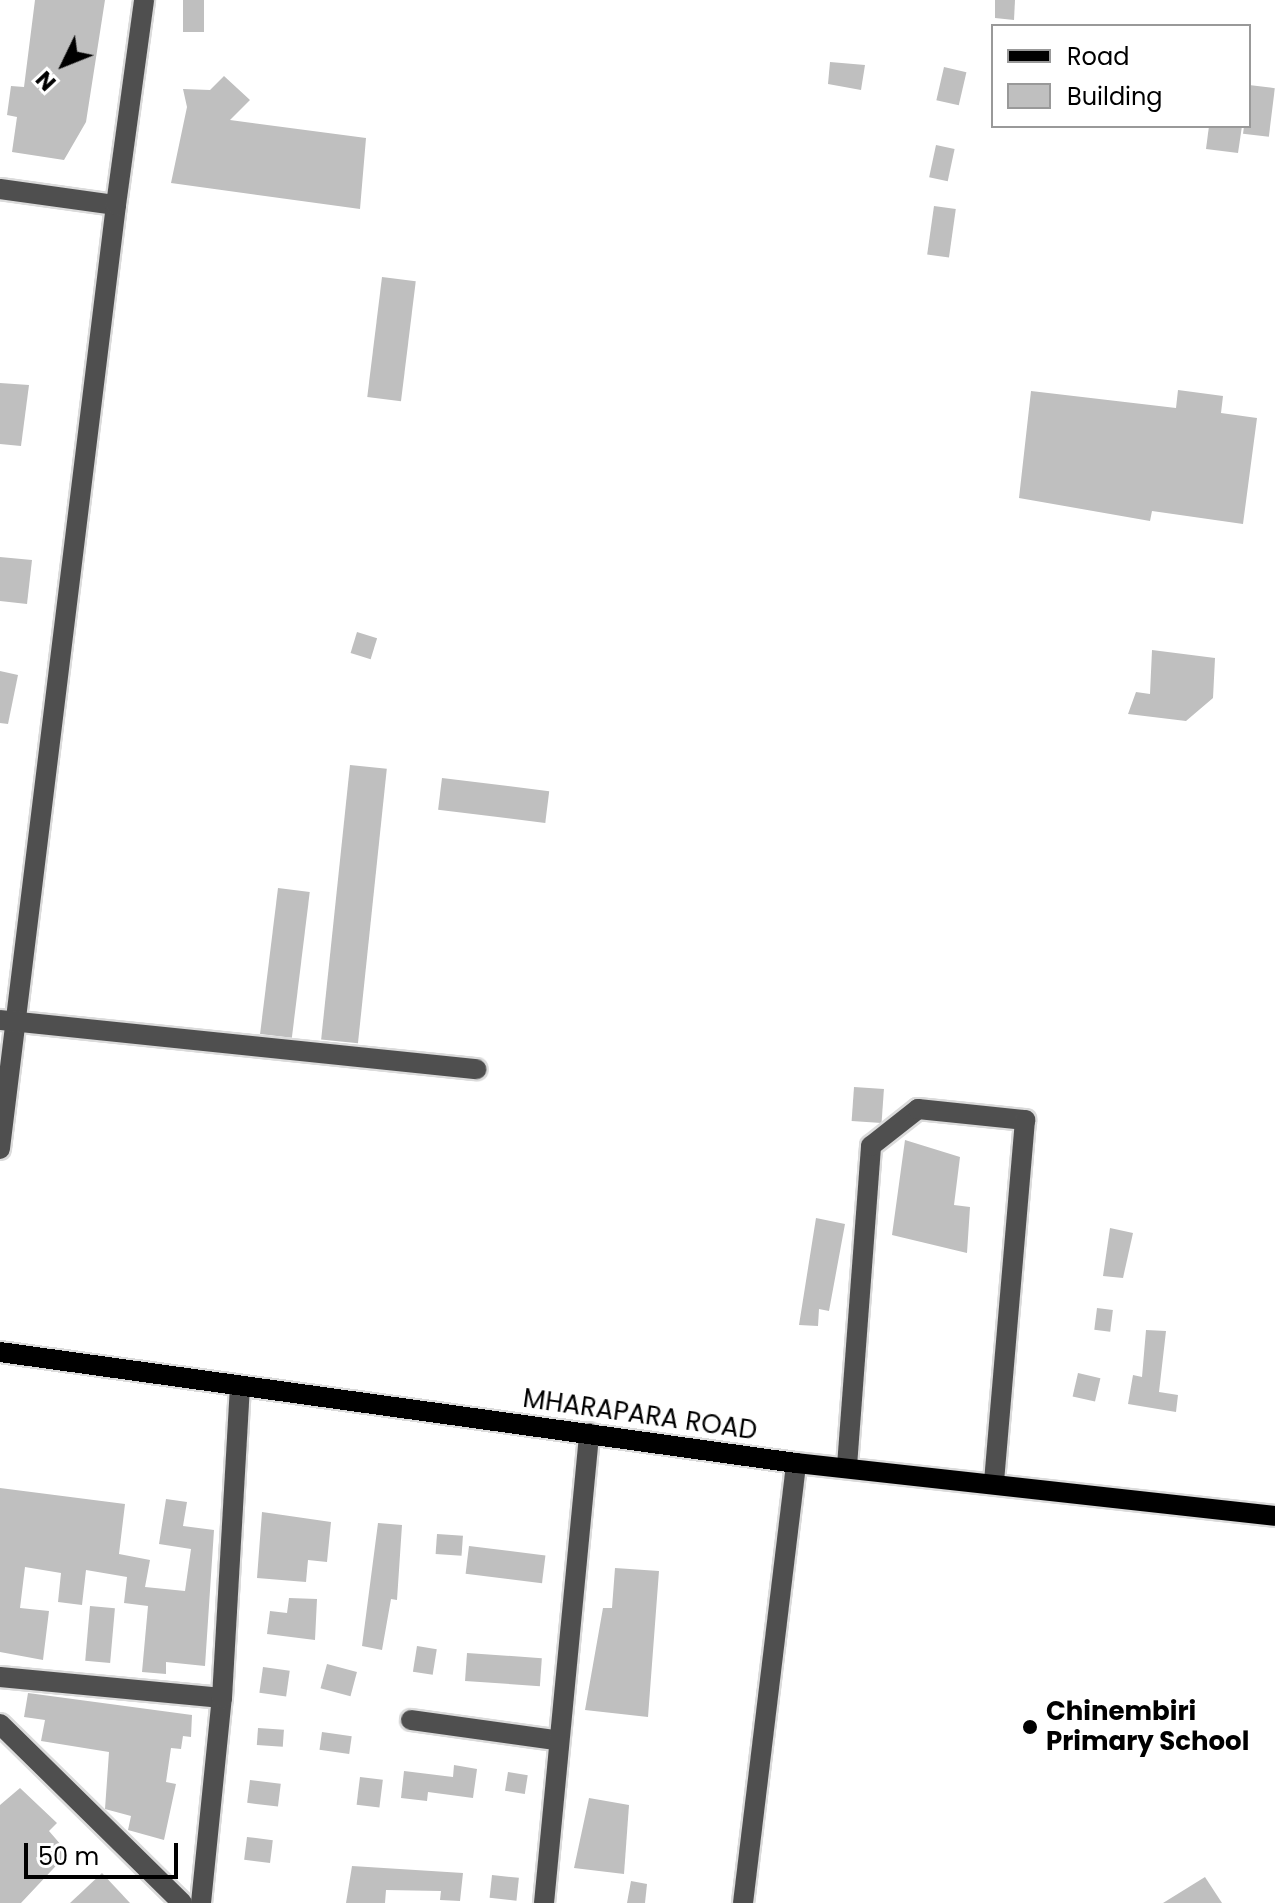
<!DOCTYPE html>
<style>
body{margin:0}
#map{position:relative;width:1275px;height:1903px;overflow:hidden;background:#fff;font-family:Poppins,sans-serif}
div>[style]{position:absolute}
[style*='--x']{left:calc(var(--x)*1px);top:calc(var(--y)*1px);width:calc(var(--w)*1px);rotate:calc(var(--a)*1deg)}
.building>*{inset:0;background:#bfbfbf;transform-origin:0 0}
.roads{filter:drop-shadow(2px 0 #dbdbdb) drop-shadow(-2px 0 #dbdbdb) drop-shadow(0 2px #dbdbdb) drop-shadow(0 -2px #dbdbdb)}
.minor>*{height:20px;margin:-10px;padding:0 10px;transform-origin:10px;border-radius:10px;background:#4f4f4f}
.major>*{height:20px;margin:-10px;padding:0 10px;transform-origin:10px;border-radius:10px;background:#000}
.dots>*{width:22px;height:22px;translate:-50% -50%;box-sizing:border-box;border:4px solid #fff;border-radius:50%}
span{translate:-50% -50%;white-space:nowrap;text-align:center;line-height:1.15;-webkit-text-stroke:8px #fff;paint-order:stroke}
.street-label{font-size:26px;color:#000}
.poi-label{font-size:26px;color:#000;font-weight:700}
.left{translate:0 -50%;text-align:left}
.legend{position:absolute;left:991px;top:24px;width:260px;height:104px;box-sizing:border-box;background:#fff;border:2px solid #999;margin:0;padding:10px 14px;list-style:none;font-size:24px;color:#000}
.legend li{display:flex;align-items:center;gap:16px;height:40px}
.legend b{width:40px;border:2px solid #999}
.north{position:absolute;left:24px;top:24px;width:80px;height:80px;-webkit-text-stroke:6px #fff;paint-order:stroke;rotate:227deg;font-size:22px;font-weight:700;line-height:32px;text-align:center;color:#000}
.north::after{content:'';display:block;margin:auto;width:28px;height:36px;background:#000;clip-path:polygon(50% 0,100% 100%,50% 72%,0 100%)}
.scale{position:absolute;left:24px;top:1843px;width:154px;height:36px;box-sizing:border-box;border:4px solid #000;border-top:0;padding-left:10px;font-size:24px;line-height:28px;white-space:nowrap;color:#000;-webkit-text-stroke:6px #fff;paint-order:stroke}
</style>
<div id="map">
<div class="building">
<div style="clip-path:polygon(35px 0,105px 0,86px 122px,64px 160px,12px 152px,17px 117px,7px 115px,11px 86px,24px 87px)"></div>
<div style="left:183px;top:0;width:21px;height:32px"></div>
<div style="clip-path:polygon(995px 0,1015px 0,1014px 20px,995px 18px)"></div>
<div style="clip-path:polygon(830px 62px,865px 65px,861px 90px,828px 84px)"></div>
<div style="left:944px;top:67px;width:23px;height:34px;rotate:13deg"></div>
<div style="clip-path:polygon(224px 76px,250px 100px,230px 120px,366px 138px,360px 209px,171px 183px,187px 107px,183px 89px,210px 90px)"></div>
<div style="left:1249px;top:85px;width:26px;height:49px;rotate:7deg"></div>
<div style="clip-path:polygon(1209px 126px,1242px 126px,1238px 153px,1206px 149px)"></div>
<div style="left:936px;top:145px;width:19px;height:33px;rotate:12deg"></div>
<div style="left:934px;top:206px;width:22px;height:49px;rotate:8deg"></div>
<div style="left:382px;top:277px;width:34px;height:121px;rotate:7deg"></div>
<div style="clip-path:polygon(0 383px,29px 385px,21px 446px,0 444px)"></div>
<div style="clip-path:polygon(1178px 390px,1223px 396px,1221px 413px,1257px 418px,1243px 524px,1152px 511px,1150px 521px,1019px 498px,1031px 391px,1176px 408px)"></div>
<div style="clip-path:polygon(0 557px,32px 560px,27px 604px,0 601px)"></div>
<div style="left:357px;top:632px;width:21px;height:22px;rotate:17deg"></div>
<div style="clip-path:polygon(1152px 650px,1215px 658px,1213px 698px,1186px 721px,1128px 714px,1136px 692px,1150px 694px)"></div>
<div style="clip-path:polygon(0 671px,18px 675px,8px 724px,0 723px)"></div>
<div style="left:350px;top:765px;width:37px;height:276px;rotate:6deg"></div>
<div style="left:442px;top:778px;width:108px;height:32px;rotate:7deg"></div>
<div style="left:278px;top:888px;width:32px;height:147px;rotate:7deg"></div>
<div style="left:854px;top:1087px;width:30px;height:34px;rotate:4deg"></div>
<div style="clip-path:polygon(905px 1140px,960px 1157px,954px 1205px,970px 1207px,967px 1253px,892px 1235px)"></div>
<div style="clip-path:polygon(816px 1218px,845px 1224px,829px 1311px,819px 1309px,818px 1326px,799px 1325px)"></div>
<div style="clip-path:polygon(1110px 1228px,1133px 1233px,1123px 1278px,1103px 1276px)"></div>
<div style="left:1097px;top:1308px;width:16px;height:22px;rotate:7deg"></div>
<div style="clip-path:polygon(1146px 1330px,1166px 1331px,1159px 1392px,1178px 1395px,1176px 1412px,1128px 1404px,1133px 1375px,1142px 1377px)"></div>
<div style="left:1078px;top:1373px;width:23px;height:24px;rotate:13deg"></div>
<div style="clip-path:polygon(0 1488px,125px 1504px,119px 1554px,150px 1560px,145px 1587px,185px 1591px,191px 1549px,159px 1544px,166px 1499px,187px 1502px,183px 1526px,214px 1530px,205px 1666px,166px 1662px,166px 1674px,142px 1672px,148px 1606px,124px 1603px,127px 1577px,86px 1570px,82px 1605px,58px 1602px,61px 1573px,25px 1567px,20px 1608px,49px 1611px,43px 1660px,0 1652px)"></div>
<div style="clip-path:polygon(262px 1512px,331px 1522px,327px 1562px,308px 1560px,306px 1582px,257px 1578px)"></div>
<div style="clip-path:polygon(378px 1523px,402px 1525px,397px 1600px,391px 1599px,382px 1650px,362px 1646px)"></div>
<div style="left:437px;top:1534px;width:26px;height:20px;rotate:4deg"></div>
<div style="left:469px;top:1546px;width:77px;height:28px;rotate:7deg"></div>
<div style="clip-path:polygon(615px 1568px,659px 1571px,648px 1717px,585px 1710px,603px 1608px,612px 1608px)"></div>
<div style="clip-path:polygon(289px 1598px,317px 1599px,315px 1640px,267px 1634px,270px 1611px,287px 1613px)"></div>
<div style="left:90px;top:1606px;width:25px;height:55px;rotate:5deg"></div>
<div style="left:417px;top:1646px;width:20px;height:26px;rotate:9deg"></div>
<div style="left:467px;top:1653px;width:75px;height:28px;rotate:4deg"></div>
<div style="left:327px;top:1664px;width:31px;height:25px;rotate:15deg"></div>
<div style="left:263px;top:1667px;width:27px;height:26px;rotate:8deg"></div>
<div style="clip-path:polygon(28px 1693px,192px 1715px,191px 1737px,183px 1736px,181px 1749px,171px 1748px,166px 1782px,176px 1784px,164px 1840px,128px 1830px,131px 1816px,105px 1809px,109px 1752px,41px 1741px,45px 1720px,24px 1717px)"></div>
<div style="left:258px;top:1728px;width:26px;height:17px;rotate:4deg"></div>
<div style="left:322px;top:1732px;width:30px;height:18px;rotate:8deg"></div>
<div style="clip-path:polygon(454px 1765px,477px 1769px,473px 1798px,428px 1792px,427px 1801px,401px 1798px,404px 1771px,453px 1777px)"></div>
<div style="left:508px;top:1772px;width:20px;height:19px;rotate:9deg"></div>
<div style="left:360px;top:1777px;width:23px;height:28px;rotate:7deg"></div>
<div style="left:250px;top:1780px;width:31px;height:23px;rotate:7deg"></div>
<div style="clip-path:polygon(20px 1788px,57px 1823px,49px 1831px,68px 1853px,21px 1903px,0 1903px,0 1805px)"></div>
<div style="clip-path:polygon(589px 1798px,629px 1805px,624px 1874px,574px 1868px)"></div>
<div style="left:247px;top:1837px;width:26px;height:23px;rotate:7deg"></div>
<div style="clip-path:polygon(352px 1866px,463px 1873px,460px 1901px,440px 1900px,441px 1891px,386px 1890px,385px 1903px,346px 1903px)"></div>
<div style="clip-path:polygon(102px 1873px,130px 1903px,70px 1903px)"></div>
<div style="left:492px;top:1875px;width:27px;height:23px;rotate:6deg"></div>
<div style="clip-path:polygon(1205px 1877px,1222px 1903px,1163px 1903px)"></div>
<div style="clip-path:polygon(631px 1881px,647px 1884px,645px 1903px,627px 1903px)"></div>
</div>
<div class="roads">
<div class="minor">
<div style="--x:0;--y:189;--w:117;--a:7.9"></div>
<div style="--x:116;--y:205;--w:951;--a:97.01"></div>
<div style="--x:116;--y:205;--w:207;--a:-82.2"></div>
<div style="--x:0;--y:1020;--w:479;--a:5.9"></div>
<div style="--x:847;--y:1466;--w:321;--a:-85.7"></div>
<div style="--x:871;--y:1146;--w:60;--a:-38.2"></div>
<div style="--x:918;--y:1109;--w:108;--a:5.9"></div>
<div style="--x:1025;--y:1120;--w:363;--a:94.9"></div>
<div style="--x:0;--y:1677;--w:223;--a:5.4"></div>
<div style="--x:411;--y:1720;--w:145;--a:7.9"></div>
<div style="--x:0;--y:1724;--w:255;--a:44.5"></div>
<div style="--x:201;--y:1903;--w:206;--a:-84.2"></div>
<div style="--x:222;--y:1698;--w:312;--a:-86.7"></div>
<div style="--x:544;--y:1903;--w:472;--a:-84.5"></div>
<div style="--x:743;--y:1903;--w:443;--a:-83.1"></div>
</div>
<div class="major">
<div style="--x:0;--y:1352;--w:804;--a:7.94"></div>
<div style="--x:796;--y:1463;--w:482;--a:6.3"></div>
</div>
</div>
<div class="dots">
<div style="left:1030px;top:1727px;background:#000"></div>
</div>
<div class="street-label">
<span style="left:640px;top:1415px;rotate:8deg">MHARAPARA ROAD</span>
</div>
<div class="poi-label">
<span class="left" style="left:1046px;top:1727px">Chinembiri<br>Primary School</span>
</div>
<ul class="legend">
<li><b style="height:10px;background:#000"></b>Road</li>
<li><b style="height:22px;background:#bfbfbf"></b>Building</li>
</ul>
<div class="north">N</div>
<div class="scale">50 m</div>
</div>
